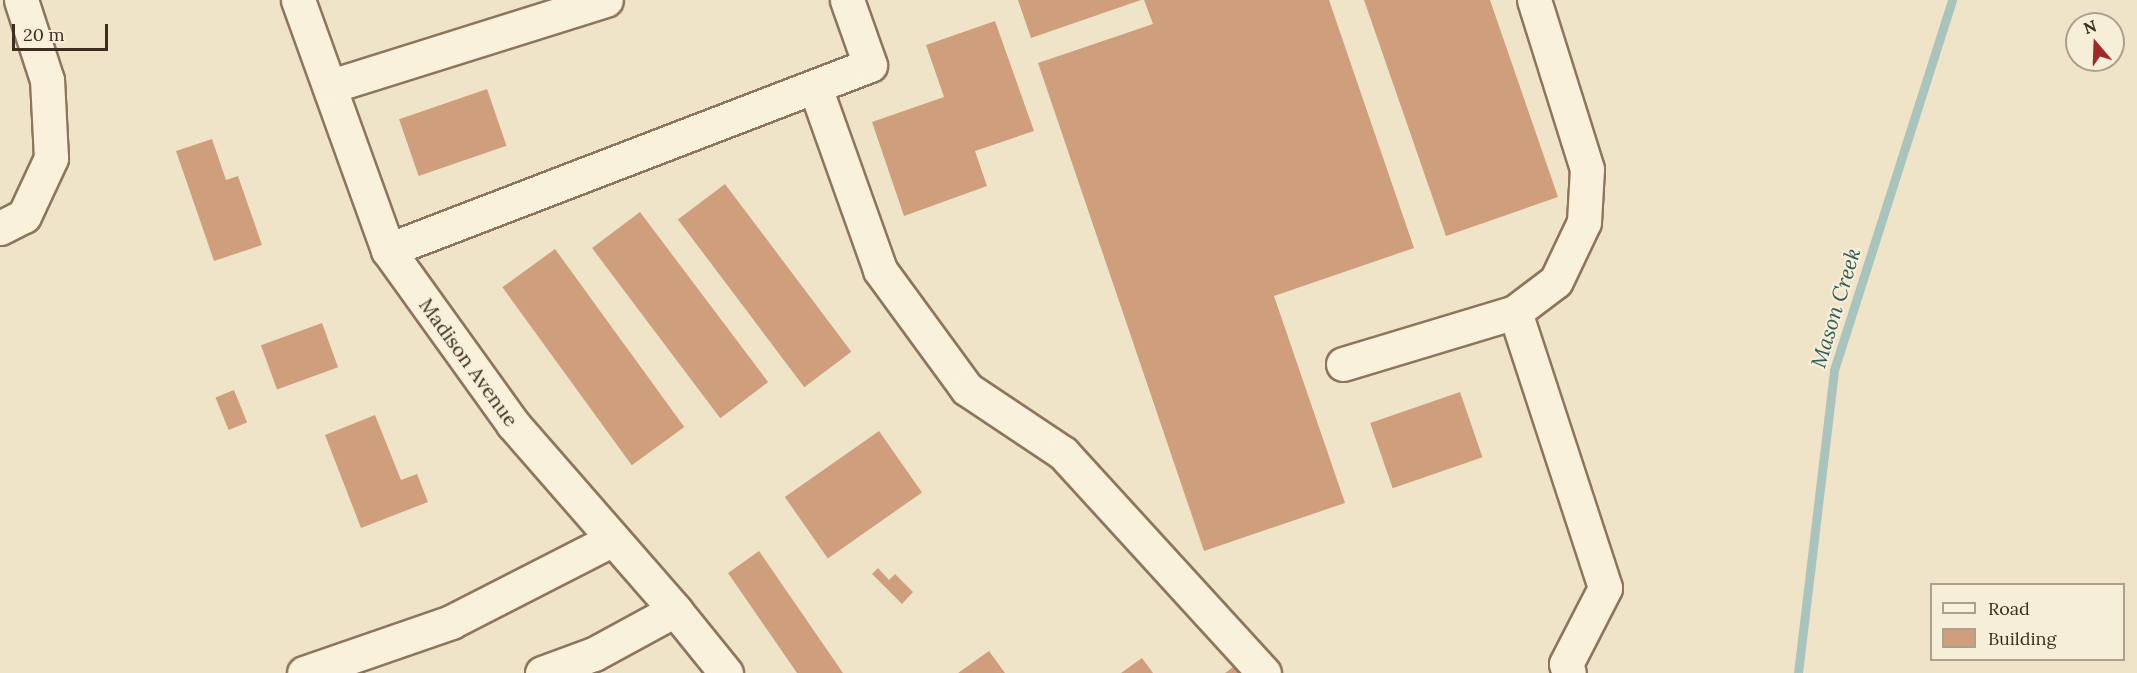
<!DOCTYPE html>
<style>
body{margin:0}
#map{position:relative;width:2137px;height:673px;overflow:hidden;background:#f0e4c8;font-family:Lora,serif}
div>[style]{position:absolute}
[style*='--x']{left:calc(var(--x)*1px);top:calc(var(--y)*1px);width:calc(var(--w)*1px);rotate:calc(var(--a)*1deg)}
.stream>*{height:9px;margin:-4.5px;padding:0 4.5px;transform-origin:4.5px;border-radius:4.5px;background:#a9c4bc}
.building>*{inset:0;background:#cf9f7d;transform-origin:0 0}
.roads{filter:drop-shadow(2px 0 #8d765c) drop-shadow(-2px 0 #8d765c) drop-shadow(0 2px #8d765c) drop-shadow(0 -2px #8d765c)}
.minor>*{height:33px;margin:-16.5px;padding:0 16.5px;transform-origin:16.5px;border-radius:16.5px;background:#faf1dc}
span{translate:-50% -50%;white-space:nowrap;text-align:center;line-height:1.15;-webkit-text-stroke:4.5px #f7eed8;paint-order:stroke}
.street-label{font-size:20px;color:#3d2e20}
.water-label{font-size:21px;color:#2f5d5a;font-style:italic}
.legend{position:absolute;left:1930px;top:583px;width:195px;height:78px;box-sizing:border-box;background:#f7eed8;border:2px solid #ada18e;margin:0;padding:8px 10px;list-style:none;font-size:18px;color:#3d2e20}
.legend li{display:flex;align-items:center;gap:12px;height:30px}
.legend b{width:30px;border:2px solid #ada18e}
.north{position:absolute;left:2065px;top:12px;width:60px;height:60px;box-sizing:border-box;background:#f7eed8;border:2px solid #ada18e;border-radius:50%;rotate:341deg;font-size:16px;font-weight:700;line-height:24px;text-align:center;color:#3d2e20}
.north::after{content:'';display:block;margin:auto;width:21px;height:27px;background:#9e2a2b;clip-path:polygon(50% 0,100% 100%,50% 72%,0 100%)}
.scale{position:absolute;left:12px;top:24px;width:96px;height:27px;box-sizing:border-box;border:3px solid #3d2e20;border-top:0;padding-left:8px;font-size:18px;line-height:21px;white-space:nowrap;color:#3d2e20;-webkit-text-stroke:4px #f7eed8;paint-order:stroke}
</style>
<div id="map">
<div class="stream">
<div style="--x:1798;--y:673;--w:305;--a:-83.2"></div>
<div style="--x:1834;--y:370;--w:388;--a:-72.3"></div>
</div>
<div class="building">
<div style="clip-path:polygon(1018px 0,1141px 0,1031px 38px)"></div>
<div style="clip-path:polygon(1144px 0,1329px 0,1414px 248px,1274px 296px,1345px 503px,1204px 551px,1038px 63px,1153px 24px)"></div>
<div style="clip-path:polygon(1364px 0,1490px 0,1558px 197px,1446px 236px)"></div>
<div style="clip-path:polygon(995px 21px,1034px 131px,975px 151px,987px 186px,904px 216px,872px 122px,944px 97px,926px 45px)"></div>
<div style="left:487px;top:89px;width:60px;height:93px;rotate:71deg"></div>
<div style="clip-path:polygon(212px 139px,226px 180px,238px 176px,262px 245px,214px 261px,176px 151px)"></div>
<div style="left:725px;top:184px;width:210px;height:59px;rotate:53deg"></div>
<div style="left:640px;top:212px;width:213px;height:60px;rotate:53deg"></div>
<div style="left:555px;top:249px;width:220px;height:65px;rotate:54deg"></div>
<div style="left:322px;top:323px;width:47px;height:65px;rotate:70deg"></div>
<div style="left:234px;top:390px;width:35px;height:20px;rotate:68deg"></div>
<div style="left:1460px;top:392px;width:69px;height:95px;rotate:71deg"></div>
<div style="clip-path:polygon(375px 415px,401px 480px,417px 474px,428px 502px,361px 528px,325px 435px)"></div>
<div style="left:879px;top:431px;width:75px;height:115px;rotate:55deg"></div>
<div style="clip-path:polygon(759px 551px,843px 673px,797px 673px,728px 573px)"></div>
<div style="clip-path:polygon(878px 568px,889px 580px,895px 574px,913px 592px,902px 604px,872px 574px)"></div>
<div style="clip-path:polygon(989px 651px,1005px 673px,958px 673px)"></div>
<div style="clip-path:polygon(1142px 658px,1153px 673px,1121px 673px)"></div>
<div style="clip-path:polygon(1240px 662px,1249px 673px,1225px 673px)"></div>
</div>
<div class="roads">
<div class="minor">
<div style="--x:298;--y:0;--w:266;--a:70.2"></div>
<div style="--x:388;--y:250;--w:214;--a:54.3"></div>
<div style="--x:513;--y:424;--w:247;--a:48.9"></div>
<div style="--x:675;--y:610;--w:81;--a:51"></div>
<div style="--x:331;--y:86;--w:288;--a:-17.4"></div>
<div style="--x:815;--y:87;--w:194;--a:70.4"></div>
<div style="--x:880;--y:270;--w:147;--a:53.8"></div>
<div style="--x:967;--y:389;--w:115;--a:33.7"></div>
<div style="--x:1063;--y:453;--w:298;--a:47.6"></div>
<div style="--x:0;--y:228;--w:27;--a:-27"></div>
<div style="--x:24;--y:216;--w:64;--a:-65"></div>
<div style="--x:51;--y:158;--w:78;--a:-92.9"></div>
<div style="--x:47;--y:80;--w:84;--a:-108"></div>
<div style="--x:388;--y:250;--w:516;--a:-21"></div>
<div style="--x:870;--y:65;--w:69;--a:-109.5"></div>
<div style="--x:1515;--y:312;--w:290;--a:71.9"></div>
<div style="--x:1605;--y:588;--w:85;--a:117.2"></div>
<div style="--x:1566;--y:664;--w:9;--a:72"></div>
<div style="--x:1343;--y:364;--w:180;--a:-16.8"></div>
<div style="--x:1515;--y:312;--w:51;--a:-37.1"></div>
<div style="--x:1556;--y:281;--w:65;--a:-64.6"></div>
<div style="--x:1584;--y:222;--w:53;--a:-86.8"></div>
<div style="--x:1587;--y:169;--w:177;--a:-107.4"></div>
<div style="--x:304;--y:673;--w:156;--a:-19.1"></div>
<div style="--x:451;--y:622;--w:182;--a:-27.1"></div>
<div style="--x:542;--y:673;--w:55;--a:-20.1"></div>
<div style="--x:594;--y:654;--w:92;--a:-28.5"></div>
</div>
</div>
<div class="street-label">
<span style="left:469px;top:362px;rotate:54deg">Madison Avenue</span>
</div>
<div class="water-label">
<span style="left:1836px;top:308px;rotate:-73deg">Mason Creek</span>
</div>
<ul class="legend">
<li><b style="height:8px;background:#faf1dc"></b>Road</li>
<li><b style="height:16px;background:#cf9f7d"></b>Building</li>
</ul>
<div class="north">N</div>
<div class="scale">20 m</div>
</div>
